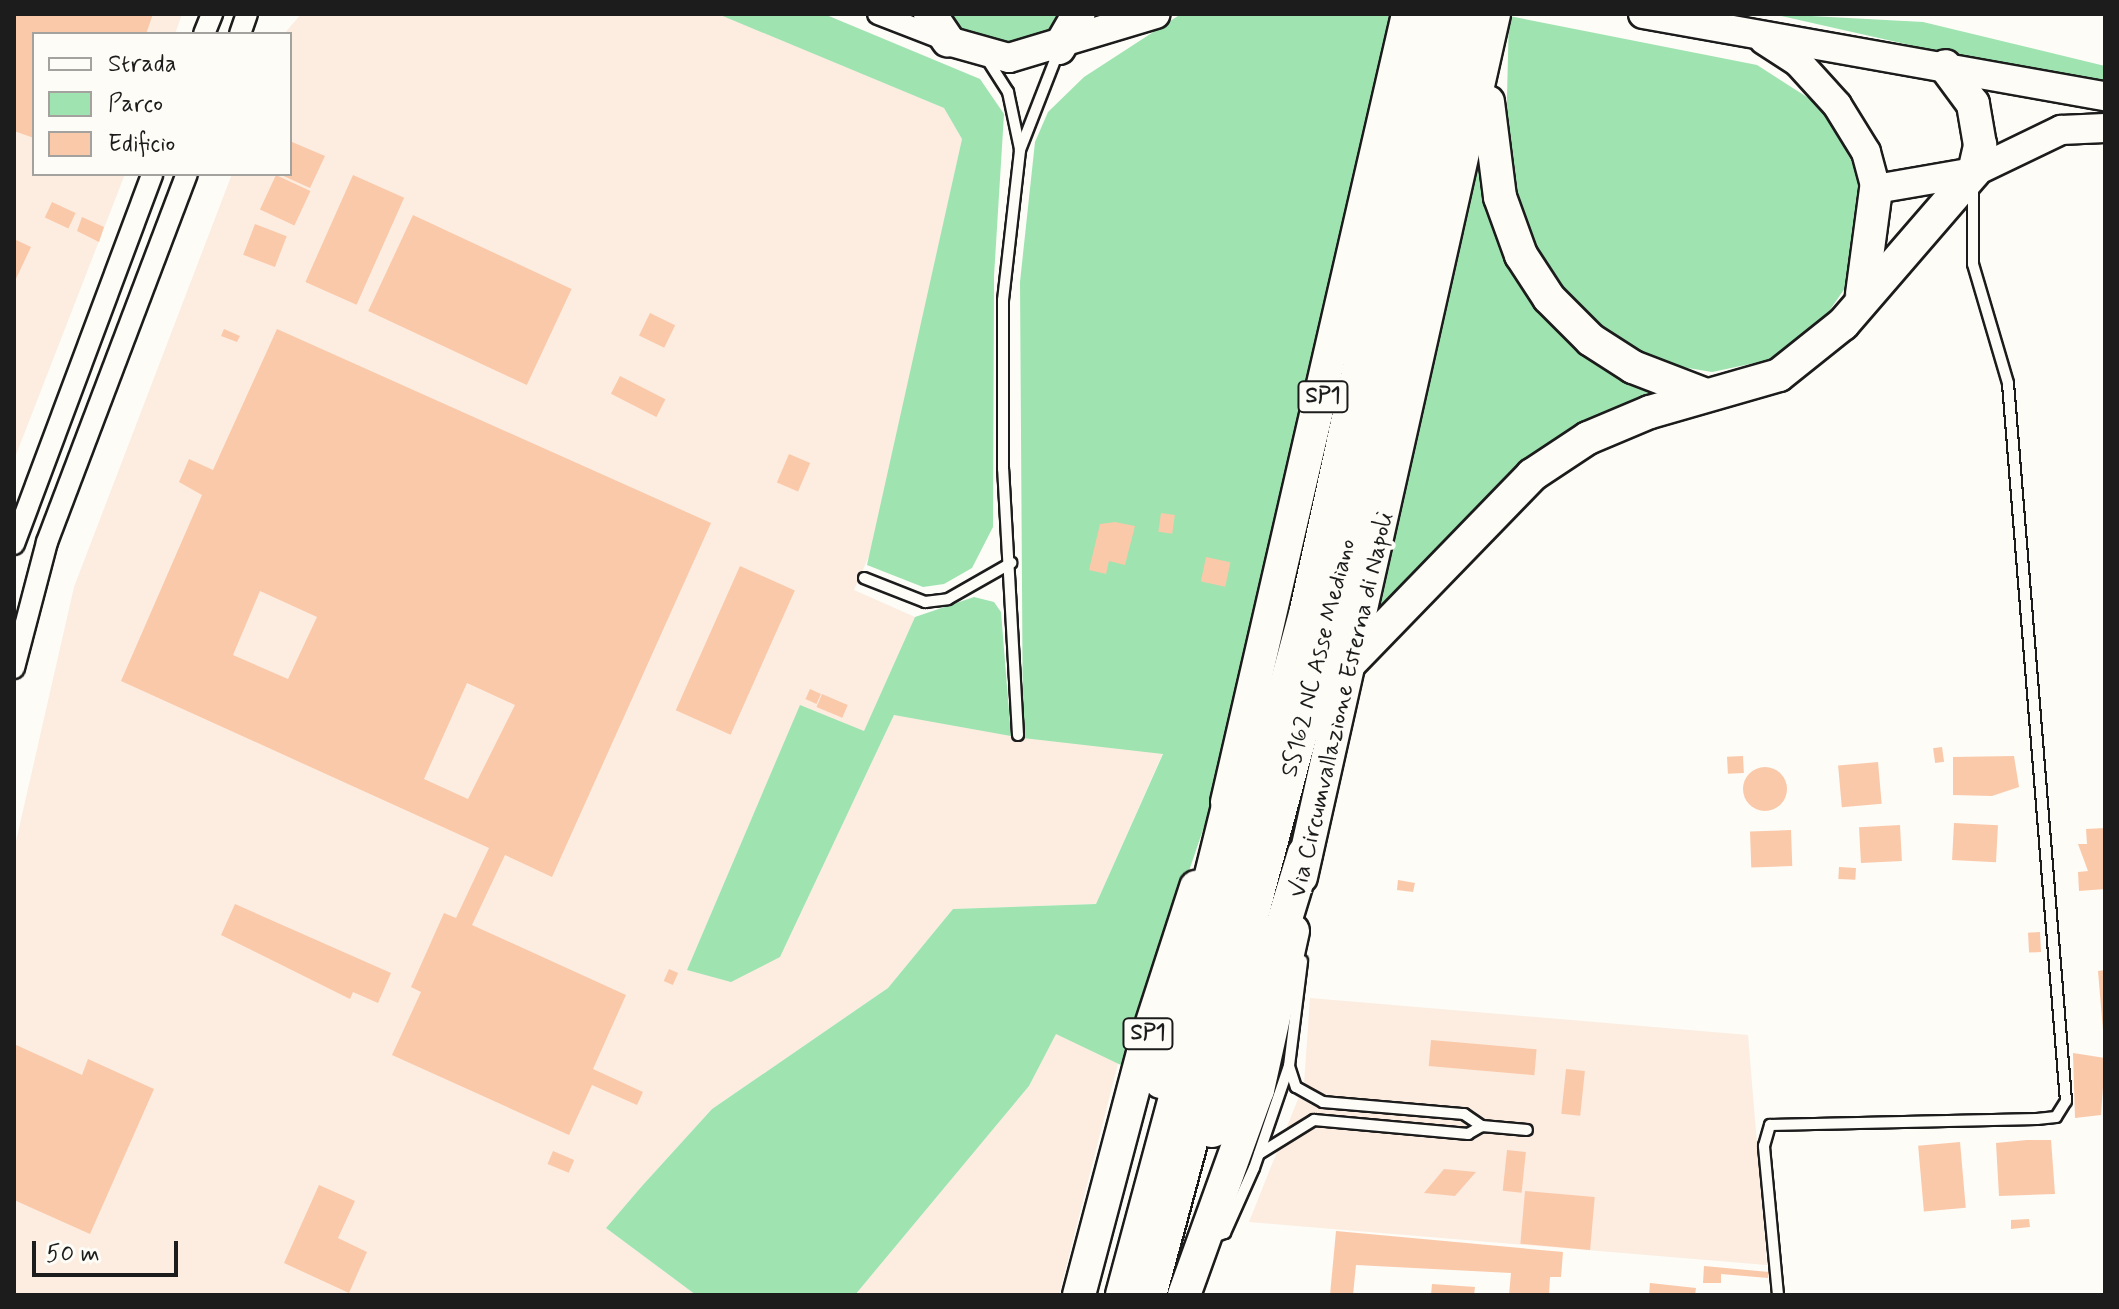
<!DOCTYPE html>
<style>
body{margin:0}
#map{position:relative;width:2119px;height:1309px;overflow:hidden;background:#fdfcf7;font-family:Mynerve,sans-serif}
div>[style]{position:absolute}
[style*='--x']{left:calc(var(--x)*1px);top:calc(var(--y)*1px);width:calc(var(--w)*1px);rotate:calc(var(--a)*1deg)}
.built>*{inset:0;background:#fcede0}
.green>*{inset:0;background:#9ee3b0}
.building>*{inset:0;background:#fac9aa;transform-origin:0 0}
.round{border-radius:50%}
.roads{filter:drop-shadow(2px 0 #1c1c1c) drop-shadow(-2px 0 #1c1c1c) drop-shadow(0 2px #1c1c1c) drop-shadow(0 -2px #1c1c1c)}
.service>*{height:10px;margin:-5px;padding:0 5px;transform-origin:5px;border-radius:5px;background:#fdfcf7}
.minor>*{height:20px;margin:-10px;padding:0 10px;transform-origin:10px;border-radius:10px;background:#fdfcf7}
.secondary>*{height:28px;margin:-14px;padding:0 14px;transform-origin:14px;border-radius:14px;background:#fdfcf7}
.primary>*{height:32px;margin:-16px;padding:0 16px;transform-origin:16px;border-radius:16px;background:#fdfcf7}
.trunk>*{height:34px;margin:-17px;padding:0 17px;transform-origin:17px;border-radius:17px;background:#fdfcf7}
span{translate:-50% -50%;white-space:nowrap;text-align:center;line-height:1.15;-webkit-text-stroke:8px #fdfcf7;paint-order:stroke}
.shield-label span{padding:2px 6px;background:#fdfcf7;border:2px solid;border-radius:6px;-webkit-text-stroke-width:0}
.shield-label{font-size:22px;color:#1c1c1c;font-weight:700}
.street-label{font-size:24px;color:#1c1c1c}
.frame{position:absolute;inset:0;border:16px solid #1c1c1c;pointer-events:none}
.legend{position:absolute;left:32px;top:32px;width:260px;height:144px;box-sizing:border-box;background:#fdfcf7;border:2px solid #a3a29f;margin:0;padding:10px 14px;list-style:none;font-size:24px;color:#1c1c1c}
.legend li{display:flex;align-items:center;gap:16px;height:40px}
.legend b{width:40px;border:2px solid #a3a29f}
.scale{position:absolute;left:32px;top:1241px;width:146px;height:36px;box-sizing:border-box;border:4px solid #1c1c1c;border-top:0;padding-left:10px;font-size:24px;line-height:28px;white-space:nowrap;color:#1c1c1c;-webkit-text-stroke:6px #fdfcf7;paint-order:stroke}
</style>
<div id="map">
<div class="built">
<div style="clip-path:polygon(14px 14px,182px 14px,175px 34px,34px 34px,34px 174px,125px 174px,14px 460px)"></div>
<div style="clip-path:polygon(301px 14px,721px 14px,944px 108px,962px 139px,873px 547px,854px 590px,915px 617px,864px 732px,800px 706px,687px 970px,780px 957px,894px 715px,1163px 753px,1096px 904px,953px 909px,888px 988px,712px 1109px,642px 1186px,606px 1228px,696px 1295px,14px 1295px,14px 850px,74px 587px,232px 174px,290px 174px,290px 34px,284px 34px)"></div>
<div style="clip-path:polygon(1310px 998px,1748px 1035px,1767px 1265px,1249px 1222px,1304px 1084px)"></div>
<div style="clip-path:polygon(1126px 1032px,1059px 1295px,855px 1295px,1029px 1086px,1056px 1033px)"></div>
</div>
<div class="green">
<div style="clip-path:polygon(718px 14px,824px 14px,980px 79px,1004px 114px,994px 276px,993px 527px,972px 568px,944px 584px,923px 587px,867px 565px,962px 139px,944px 108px)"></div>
<div style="clip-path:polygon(943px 14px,1069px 14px,1021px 49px,966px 39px)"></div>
<div style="clip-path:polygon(1181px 14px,1393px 14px,1233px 741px,1123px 1066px,1056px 1034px,1029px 1086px,855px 1295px,696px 1295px,606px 1228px,642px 1186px,712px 1109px,888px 988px,953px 909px,1096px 904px,1163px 754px,1023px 738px,1020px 282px,1035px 142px,1048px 112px,1084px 77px)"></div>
<div style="clip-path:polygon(1772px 14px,1923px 22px,2105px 66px,2105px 89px)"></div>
<div style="clip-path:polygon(1509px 16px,1757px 65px,1824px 108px,1861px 180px,1852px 278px,1818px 327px,1769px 360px,1712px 372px,1646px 361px,1591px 328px,1528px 250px,1505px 176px)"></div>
<div style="clip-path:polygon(1482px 169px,1501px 242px,1667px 392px,1637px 408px,1379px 613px,1474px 172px)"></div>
<div style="clip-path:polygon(974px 597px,994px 602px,1001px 612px,1011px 736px,894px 715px,780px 957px,731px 982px,687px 970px,800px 705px,864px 731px,915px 617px)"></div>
</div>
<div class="building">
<div style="clip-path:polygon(16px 14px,153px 14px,146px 34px,34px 34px,34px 138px,14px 131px)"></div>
<div style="clip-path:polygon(292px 142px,325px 156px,310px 188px,279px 174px,290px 174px)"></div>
<div style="left:276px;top:175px;width:38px;height:38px;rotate:25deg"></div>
<div style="left:353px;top:175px;width:56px;height:117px;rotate:24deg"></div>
<div style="left:52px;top:202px;width:26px;height:17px;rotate:25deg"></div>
<div style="left:413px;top:215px;width:175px;height:106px;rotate:25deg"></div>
<div style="clip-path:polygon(82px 217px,104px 227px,99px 242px,77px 231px)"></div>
<div style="left:255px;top:224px;width:34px;height:33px;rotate:21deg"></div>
<div style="clip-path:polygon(14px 239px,31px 247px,14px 283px)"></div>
<div style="left:650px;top:313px;width:28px;height:25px;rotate:26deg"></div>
<div style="clip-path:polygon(224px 329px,240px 336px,237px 342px,221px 336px)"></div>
<div style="clip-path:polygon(evenodd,277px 329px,711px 523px,552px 877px,505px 855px,472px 925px,626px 995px,593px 1069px,643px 1092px,637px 1105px,592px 1085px,569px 1135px,392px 1055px,421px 992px,411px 987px,444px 913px,456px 918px,489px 848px,121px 681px,202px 495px,179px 482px,189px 459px,213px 470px,277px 329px,260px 591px,317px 617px,288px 679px,233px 655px,260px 591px,277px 329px,467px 683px,515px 705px,468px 799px,424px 779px,467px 683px)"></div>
<div style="left:620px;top:376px;width:51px;height:20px;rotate:27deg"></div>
<div style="left:789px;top:454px;width:23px;height:31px;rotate:23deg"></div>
<div style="left:1161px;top:513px;width:14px;height:19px;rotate:8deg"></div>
<div style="clip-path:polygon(1115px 522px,1135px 526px,1125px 565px,1109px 561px,1106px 574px,1089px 570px,1100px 524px)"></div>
<div style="left:1206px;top:557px;width:25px;height:25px;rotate:12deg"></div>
<div style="left:740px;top:566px;width:60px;height:158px;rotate:24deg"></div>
<div style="left:810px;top:689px;width:12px;height:11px;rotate:24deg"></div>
<div style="left:822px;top:694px;width:28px;height:14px;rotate:23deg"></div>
<div style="left:1942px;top:747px;width:15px;height:9px;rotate:82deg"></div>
<div style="left:1743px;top:756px;width:17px;height:16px;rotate:87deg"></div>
<div style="clip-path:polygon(2014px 756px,2019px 787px,1992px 796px,1953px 795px,1953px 757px)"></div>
<div style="left:1878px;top:762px;width:42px;height:40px;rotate:85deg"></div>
<div class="round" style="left:1743px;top:767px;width:44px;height:44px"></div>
<div style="left:1954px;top:823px;width:44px;height:37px;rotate:3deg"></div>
<div style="left:1900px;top:825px;width:36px;height:41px;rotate:87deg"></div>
<div style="clip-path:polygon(2105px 828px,2105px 889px,2079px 891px,2078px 872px,2088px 871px,2078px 844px,2087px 844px,2086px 829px)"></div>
<div style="left:1791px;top:830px;width:36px;height:41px;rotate:88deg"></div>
<div style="left:1839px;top:867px;width:17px;height:12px;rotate:3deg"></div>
<div style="clip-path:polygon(1398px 880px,1415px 883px,1413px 892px,1397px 890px)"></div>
<div style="clip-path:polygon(235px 904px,391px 973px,378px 1003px,353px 992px,350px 999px,221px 935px)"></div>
<div style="left:2040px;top:932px;width:20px;height:12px;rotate:87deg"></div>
<div style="left:669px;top:969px;width:10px;height:13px;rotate:24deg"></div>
<div style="clip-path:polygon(2105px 970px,2105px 1030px,2103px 1030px,2098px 971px)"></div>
<div style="left:1431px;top:1040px;width:106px;height:26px;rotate:5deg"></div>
<div style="clip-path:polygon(14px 1044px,82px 1075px,88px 1059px,154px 1089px,90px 1234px,14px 1200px)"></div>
<div style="clip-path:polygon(2073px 1053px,2105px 1058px,2101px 1115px,2075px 1118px)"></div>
<div style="left:1566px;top:1069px;width:19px;height:45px;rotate:6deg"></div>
<div style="clip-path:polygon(2027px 1140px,2051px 1140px,2055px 1194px,1999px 1196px,1996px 1143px)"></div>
<div style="left:1960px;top:1142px;width:66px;height:42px;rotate:85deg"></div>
<div style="left:1507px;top:1150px;width:19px;height:41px;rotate:6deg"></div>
<div style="left:553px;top:1151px;width:23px;height:14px;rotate:23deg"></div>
<div style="clip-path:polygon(1444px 1169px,1476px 1172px,1455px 1196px,1424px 1193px)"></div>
<div style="clip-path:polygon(319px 1185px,355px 1201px,338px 1238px,367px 1252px,349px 1293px,284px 1263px)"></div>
<div style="left:1525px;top:1191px;width:70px;height:53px;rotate:5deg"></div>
<div style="clip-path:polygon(2029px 1219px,2030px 1227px,2011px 1229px,2011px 1220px)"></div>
<div style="clip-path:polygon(1336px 1231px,1563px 1252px,1561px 1277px,1550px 1277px,1549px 1295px,1509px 1295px,1511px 1273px,1356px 1265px,1353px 1295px,1330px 1295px)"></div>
<div style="clip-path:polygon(1704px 1266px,1769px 1272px,1768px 1278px,1721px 1274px,1721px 1283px,1703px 1283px)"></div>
<div style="clip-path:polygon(1650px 1283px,1696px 1288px,1695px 1295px,1649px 1295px)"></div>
<div style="clip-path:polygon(1432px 1284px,1475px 1287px,1474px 1295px,1431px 1295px)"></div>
</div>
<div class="roads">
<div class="service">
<div style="--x:985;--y:56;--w:43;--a:57.4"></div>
<div style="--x:1008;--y:92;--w:58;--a:78.1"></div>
<div style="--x:864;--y:578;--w:66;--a:21.5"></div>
<div style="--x:925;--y:602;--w:23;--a:-7"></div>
<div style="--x:948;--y:599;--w:73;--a:-29.7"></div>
<div style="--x:1018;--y:735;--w:266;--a:-93.2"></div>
<div style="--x:1003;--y:469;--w:169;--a:-90"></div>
<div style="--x:1003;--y:300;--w:151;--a:-83.5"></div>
<div style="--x:1020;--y:150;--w:107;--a:-68.7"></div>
<div style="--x:1289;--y:1066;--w:22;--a:72"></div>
<div style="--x:1296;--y:1087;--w:31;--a:29"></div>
<div style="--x:1323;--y:1102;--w:142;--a:4.9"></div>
<div style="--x:1464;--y:1114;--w:22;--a:34"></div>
<div style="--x:1482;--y:1126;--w:45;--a:5.1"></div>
<div style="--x:1259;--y:1154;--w:65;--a:-31.7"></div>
<div style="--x:1314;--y:1120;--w:155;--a:5.2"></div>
<div style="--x:1468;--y:1134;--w:16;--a:-30"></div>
<div style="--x:1211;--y:1238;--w:15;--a:-20"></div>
<div style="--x:1225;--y:1233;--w:71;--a:-66"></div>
<div style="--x:1254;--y:1168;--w:108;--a:-71.1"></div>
<div style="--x:1289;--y:1066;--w:106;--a:-82.9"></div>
<div style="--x:1778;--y:1295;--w:150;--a:-95.4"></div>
<div style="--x:1764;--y:1146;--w:22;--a:-74"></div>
<div style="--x:1770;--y:1125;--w:267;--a:-1.3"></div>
<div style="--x:2037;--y:1119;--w:19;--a:-6"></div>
<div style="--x:2056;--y:1117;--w:19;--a:-58"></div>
<div style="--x:2066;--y:1101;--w:720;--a:-94.62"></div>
<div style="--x:2008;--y:383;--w:124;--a:-106.4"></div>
<div style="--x:1973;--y:264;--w:78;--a:-90"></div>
</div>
<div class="minor">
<div style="--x:878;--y:14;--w:72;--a:21.2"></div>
<div style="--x:204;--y:34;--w:22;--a:-68"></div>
<div style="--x:240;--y:34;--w:21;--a:-71"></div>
<div style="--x:14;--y:544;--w:395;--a:-69.5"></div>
<div style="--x:14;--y:668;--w:130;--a:-75.3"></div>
<div style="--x:47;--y:542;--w:394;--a:-69.2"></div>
</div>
<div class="secondary">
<div style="--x:1643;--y:14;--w:469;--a:10.1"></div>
<div style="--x:1764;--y:40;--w:40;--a:32.9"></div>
<div style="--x:1798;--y:62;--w:58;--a:47.8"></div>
<div style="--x:1837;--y:105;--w:55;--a:58.3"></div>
<div style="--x:1866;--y:152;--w:38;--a:75"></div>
<div style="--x:1876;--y:189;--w:99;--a:-9.8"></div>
<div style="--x:1974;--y:172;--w:97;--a:-25.8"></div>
<div style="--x:2061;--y:130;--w:44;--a:-2.6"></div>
<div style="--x:948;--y:41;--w:63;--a:15.6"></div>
<div style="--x:1009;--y:58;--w:153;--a:-16.7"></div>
</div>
<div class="primary">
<div style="--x:930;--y:14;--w:32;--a:56"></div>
<div style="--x:1059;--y:48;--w:39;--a:-60"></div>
<div style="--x:1488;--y:102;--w:96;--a:82.8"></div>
<div style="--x:1500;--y:197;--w:62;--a:70.1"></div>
<div style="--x:1521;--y:255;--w:51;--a:56.9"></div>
<div style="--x:1549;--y:298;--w:59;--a:45"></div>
<div style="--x:1591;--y:340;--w:50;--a:32.7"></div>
<div style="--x:1633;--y:367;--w:78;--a:21"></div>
<div style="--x:1862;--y:294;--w:106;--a:-82.4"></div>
<div style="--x:1350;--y:663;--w:262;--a:-45.9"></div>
<div style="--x:1532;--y:475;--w:67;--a:-33.5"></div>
<div style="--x:1588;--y:438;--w:67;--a:-22.8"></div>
<div style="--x:1650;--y:412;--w:134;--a:-16"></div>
<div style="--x:1779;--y:375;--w:82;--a:-38.6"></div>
<div style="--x:1843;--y:324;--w:201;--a:-49.2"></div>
<div style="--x:1974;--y:172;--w:28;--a:-77"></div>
<div style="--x:1980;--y:145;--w:42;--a:-99.7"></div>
<div style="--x:1973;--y:104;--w:47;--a:-126.4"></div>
<div style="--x:1227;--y:802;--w:809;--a:-77.06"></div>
<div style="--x:1301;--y:877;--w:884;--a:-77.39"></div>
<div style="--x:1079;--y:1295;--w:266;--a:-75.2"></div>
<div style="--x:1147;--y:1038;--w:159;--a:-72"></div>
<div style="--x:1184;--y:1295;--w:218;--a:-70.2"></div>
<div style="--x:1258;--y:1090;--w:163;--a:-77.6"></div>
</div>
<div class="trunk">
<div style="--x:1161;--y:1081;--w:312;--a:-76.1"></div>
<div style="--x:1212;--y:1130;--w:53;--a:-64.4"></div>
<div style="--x:1235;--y:1082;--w:239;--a:-73"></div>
<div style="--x:1123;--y:1295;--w:709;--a:-74.96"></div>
<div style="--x:1307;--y:610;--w:610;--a:-77.6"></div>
<div style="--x:1149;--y:1295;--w:713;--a:-74.97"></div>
<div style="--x:1334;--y:606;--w:606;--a:-77.61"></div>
</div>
</div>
<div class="shield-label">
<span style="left:1323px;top:397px">SP1</span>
<span style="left:1148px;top:1034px">SP1</span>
</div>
<div class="street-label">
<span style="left:1319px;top:658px;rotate:-76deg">SS162 NC Asse Mediano</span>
<span style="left:1342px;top:705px;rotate:-77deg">Via Circumvallazione Esterna di Napoli</span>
</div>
<div class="frame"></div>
<ul class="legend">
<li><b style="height:10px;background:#fdfcf7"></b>Strada</li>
<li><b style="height:22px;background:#9ee3b0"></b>Parco</li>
<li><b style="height:22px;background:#fac9aa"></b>Edificio</li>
</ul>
<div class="scale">50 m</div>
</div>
